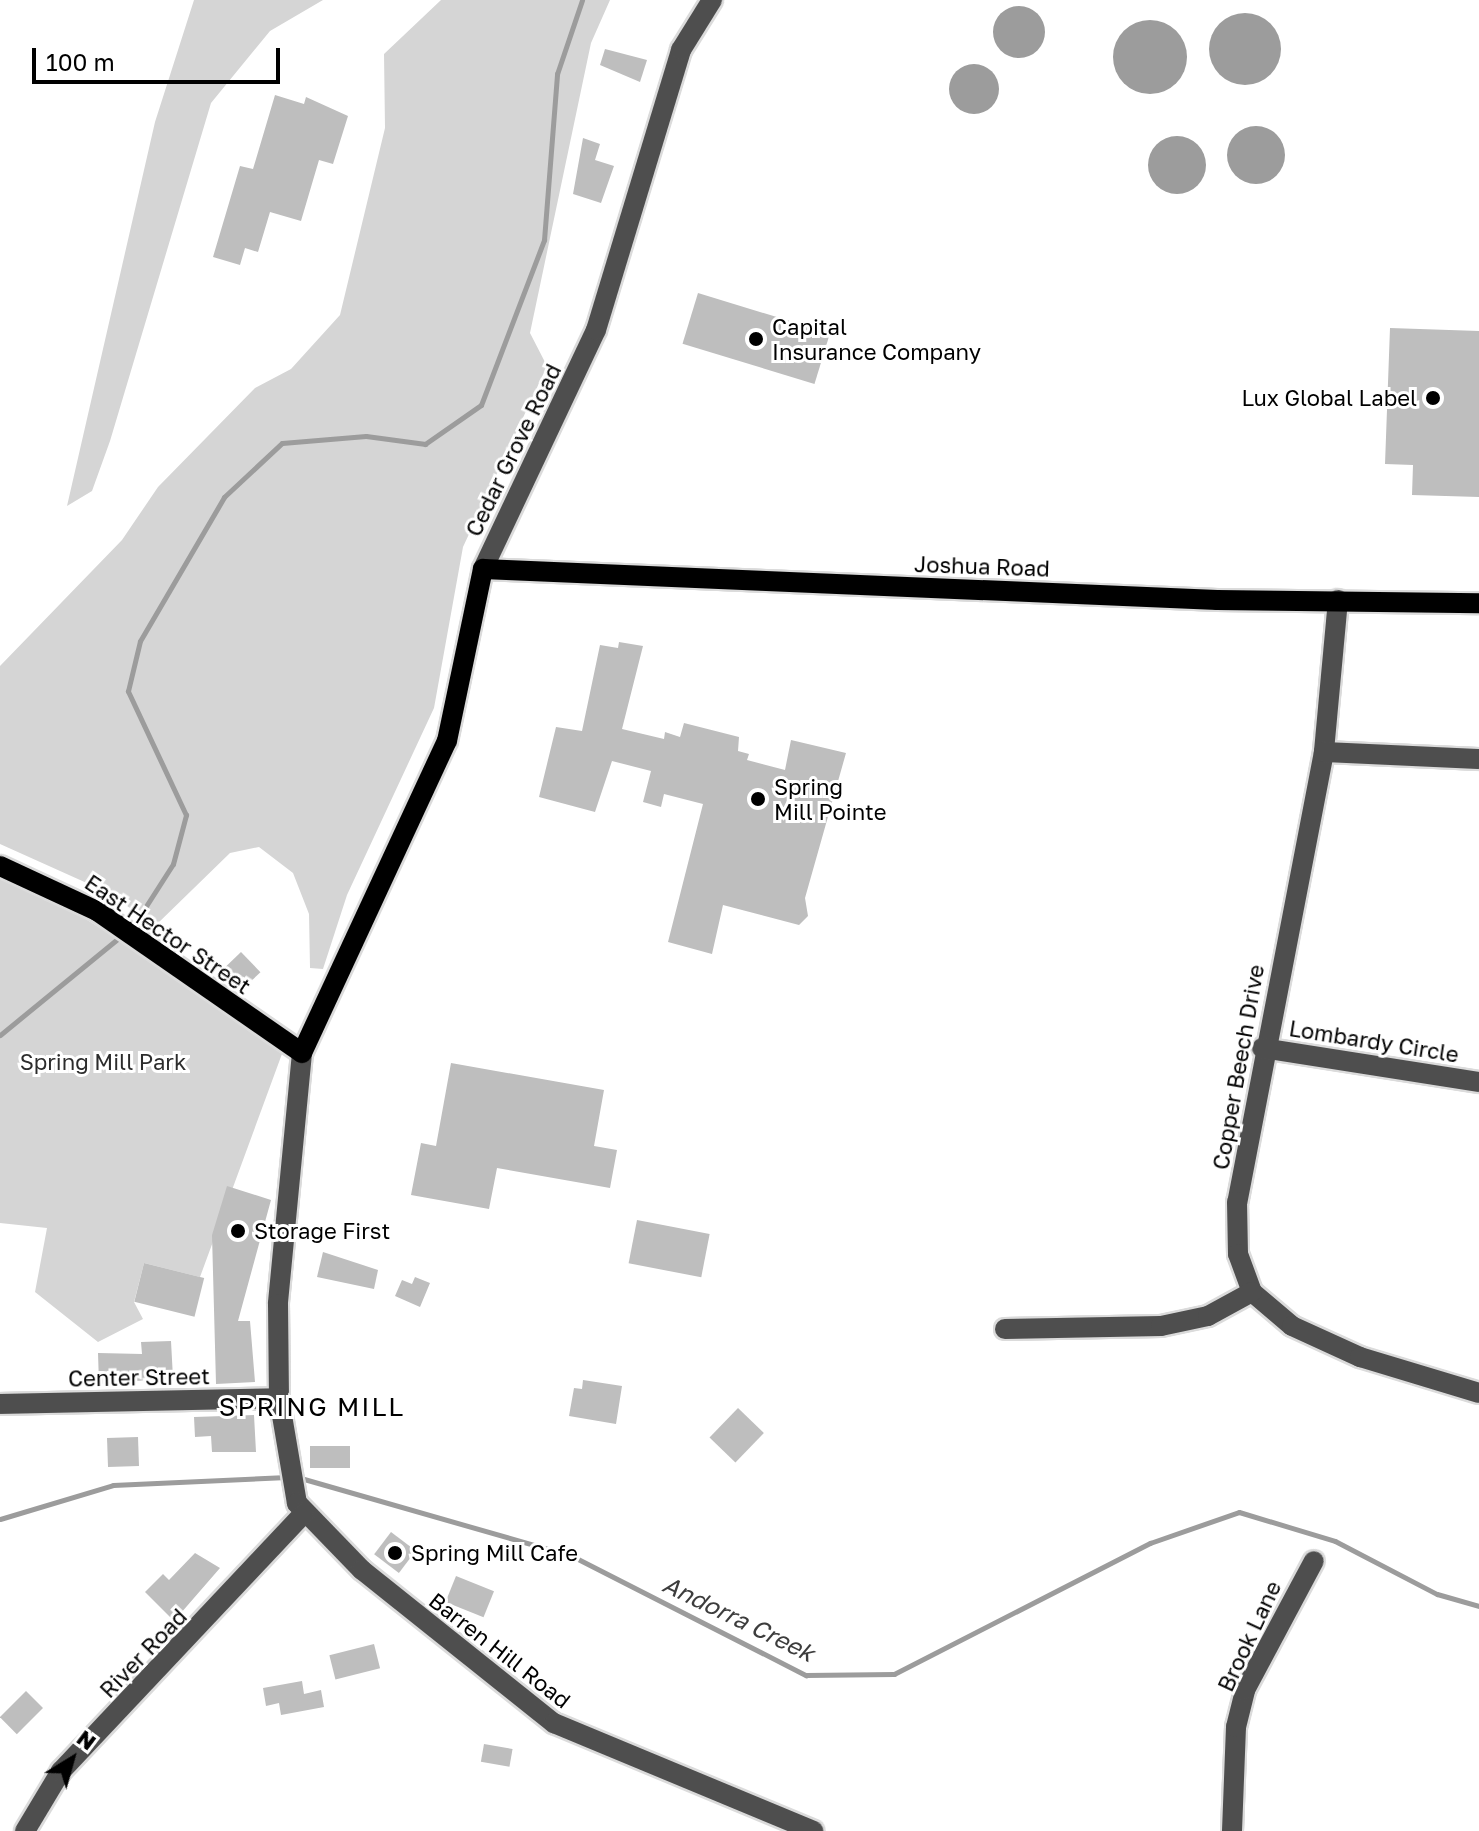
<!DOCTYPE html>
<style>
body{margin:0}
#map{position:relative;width:1479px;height:1831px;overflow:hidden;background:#fff;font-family:"Golos Text",sans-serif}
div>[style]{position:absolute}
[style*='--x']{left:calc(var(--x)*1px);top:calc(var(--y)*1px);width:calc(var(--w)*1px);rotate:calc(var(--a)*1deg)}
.green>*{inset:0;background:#d5d5d5}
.water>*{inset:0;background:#9c9c9c}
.round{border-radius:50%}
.stream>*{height:5px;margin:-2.5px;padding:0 2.5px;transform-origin:2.5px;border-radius:2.5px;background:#9c9c9c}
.building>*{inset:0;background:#bebebe;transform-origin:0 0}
.roads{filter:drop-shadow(2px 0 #dbdbdb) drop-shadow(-2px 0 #dbdbdb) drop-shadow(0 2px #dbdbdb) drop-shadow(0 -2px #dbdbdb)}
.minor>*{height:20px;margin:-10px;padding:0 10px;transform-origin:10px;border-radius:10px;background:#4e4e4e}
.major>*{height:20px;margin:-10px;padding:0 10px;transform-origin:10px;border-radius:10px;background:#000}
.dots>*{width:22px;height:22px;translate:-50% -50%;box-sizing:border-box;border:4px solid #fff;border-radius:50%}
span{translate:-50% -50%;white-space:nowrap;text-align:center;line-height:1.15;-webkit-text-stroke:6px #fff;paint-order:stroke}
.poi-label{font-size:22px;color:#000}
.left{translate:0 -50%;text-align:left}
.right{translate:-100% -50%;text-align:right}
.street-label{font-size:22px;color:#000}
.park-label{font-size:22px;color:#2c2c2c}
.water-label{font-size:24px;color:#3d3d3d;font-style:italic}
.quarter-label{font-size:26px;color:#000;letter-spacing:2px}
.north{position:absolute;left:32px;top:1719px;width:80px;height:80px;-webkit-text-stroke:6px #fff;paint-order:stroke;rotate:37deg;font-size:22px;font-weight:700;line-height:32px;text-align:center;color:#000}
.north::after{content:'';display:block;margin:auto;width:28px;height:36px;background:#000;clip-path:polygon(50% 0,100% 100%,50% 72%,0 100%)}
.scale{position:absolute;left:32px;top:48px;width:248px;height:36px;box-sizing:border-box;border:4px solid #000;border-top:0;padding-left:10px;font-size:24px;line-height:28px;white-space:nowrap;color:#000;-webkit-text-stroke:6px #fff;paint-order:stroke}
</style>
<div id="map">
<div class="green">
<div style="clip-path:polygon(194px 0,323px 0,270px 31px,211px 103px,110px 441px,92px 491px,67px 506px,155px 122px)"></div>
<div style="clip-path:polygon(441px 0,610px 0,591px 43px,530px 333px,547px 366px,463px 547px,434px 708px,347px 895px,323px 969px,310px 968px,309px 914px,293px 873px,259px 847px,230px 853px,155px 926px,109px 893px,0 844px,0 666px,122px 540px,158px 487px,255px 388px,291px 369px,340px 315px,385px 128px,384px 54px)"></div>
<div style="clip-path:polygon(0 866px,286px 1043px,200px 1277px,144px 1263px,134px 1302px,143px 1319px,98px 1342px,35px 1292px,47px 1228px,0 1223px)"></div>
</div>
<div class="water">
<div class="round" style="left:993px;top:6px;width:52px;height:52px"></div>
<div class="round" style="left:1209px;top:13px;width:72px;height:72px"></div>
<div class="round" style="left:1113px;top:20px;width:74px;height:74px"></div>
<div class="round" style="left:949px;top:64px;width:50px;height:50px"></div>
<div class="round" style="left:1227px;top:126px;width:58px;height:58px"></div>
<div class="round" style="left:1148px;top:136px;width:58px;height:58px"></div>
</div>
<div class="stream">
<div style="--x:132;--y:928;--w:76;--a:-57.4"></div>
<div style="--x:173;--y:864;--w:51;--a:-75.1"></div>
<div style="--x:186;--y:815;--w:137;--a:-115.1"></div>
<div style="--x:128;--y:691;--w:51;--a:-76.5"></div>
<div style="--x:140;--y:641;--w:167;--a:-59.7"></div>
<div style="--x:224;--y:497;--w:79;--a:-43"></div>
<div style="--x:282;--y:443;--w:84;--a:-4.8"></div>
<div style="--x:366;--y:436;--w:60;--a:7.7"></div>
<div style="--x:425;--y:444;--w:68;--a:-34.9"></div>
<div style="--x:481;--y:405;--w:177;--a:-69.1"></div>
<div style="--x:544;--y:240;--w:167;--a:-85.5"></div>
<div style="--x:557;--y:74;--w:78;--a:-71.3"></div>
<div style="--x:0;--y:1035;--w:156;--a:-39.3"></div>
<div style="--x:297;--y:1477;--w:286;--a:16"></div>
<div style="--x:572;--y:1556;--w:263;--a:27"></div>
<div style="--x:806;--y:1675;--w:88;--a:-0.7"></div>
<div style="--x:894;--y:1674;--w:288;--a:-27.1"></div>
<div style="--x:1150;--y:1543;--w:94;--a:-19.2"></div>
<div style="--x:1239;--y:1512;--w:100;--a:16.8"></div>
<div style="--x:1335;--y:1541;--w:115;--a:27.5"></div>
<div style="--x:1437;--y:1594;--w:44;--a:15.9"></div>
<div style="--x:0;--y:1519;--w:118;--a:-16.7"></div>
<div style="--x:113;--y:1485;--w:174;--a:-2.6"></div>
</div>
<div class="building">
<div style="clip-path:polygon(605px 49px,647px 60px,640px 82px,600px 65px)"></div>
<div style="clip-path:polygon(275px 95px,304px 104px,306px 97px,348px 116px,333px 164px,319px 160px,301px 221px,270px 212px,258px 252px,245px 248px,240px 265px,213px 257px,240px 166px,253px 169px)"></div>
<div style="clip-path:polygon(583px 138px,600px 144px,595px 160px,614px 166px,601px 203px,573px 194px)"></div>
<div style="left:698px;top:293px;width:138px;height:53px;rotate:17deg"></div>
<div style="clip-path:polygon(1390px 328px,1479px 331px,1479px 497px,1412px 495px,1413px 465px,1385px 464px)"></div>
<div style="clip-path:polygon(619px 642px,643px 646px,622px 729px,664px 739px,665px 732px,680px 737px,684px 723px,739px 737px,738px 751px,749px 754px,747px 760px,785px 770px,791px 740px,846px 753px,805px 898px,808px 916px,799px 925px,723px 905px,712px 954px,668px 942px,703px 804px,664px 794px,661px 807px,643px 802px,651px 771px,612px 761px,595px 812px,539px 797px,556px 727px,582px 731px,600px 645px,618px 648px)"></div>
<div style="left:241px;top:952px;width:28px;height:25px;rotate:46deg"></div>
<div style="clip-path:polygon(451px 1063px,604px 1090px,594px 1146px,617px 1150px,610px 1188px,497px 1168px,489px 1209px,411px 1195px,421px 1143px,436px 1146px)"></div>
<div style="clip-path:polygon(227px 1186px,271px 1200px,238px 1321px,250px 1321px,255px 1382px,216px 1384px,212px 1235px)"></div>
<div style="left:637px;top:1220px;width:74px;height:44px;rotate:11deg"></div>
<div style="clip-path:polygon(323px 1252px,378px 1270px,374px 1289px,317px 1277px)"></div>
<div style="left:144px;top:1263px;width:62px;height:40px;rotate:14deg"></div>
<div style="clip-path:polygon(415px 1277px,430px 1283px,420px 1307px,395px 1296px,402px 1280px,412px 1284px)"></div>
<div style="clip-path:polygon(171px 1341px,173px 1378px,99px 1384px,98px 1353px,142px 1354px,141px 1342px)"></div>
<div style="clip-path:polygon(583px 1380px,622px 1386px,616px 1424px,569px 1416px,574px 1388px,582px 1389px)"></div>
<div style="left:738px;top:1408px;width:36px;height:41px;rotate:44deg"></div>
<div style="clip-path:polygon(254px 1415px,256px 1452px,212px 1452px,211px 1436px,195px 1437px,194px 1417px)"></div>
<div style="left:138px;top:1437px;width:29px;height:31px;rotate:88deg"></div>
<div style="left:310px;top:1446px;width:40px;height:22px"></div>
<div style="left:391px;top:1532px;width:31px;height:28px;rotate:37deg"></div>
<div style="clip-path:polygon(195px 1553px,220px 1568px,174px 1621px,145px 1592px,163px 1574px,169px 1580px)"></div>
<div style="left:456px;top:1576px;width:41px;height:28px;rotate:22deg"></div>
<div style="left:374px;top:1644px;width:25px;height:46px;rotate:76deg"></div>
<div style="clip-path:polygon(302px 1681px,304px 1694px,321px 1690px,324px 1707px,281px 1715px,279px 1703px,266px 1706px,263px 1688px)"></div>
<div style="left:26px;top:1691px;width:24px;height:37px;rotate:45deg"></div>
<div style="left:484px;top:1744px;width:29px;height:18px;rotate:10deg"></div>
</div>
<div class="roads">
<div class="minor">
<div style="--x:483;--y:569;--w:264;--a:-64.7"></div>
<div style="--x:596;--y:330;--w:293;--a:-73.1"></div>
<div style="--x:681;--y:50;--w:59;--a:-58.2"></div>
<div style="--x:1338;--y:600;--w:153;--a:95.3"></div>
<div style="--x:1324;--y:752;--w:458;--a:100.9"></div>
<div style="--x:1237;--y:1202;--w:52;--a:88.9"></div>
<div style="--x:1238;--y:1254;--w:40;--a:69.8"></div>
<div style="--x:1252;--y:1292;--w:52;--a:40.4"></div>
<div style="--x:1292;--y:1326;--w:75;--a:24.5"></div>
<div style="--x:1360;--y:1357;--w:124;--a:16.8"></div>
<div style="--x:1324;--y:752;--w:155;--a:2.6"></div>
<div style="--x:1262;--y:1048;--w:220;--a:8.9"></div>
<div style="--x:302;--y:1053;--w:252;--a:95.5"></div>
<div style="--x:278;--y:1304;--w:94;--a:89.4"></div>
<div style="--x:279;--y:1398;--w:107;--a:80.3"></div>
<div style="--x:297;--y:1503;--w:93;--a:45.9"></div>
<div style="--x:362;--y:1570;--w:246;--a:38.6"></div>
<div style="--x:554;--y:1723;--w:281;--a:22.6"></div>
<div style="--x:1005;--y:1329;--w:156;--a:-1.1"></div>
<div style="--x:1161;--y:1326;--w:48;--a:-12"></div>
<div style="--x:1208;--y:1316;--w:50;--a:-28.6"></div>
<div style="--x:0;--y:1404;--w:279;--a:-1.2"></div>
<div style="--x:25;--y:1831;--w:70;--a:-59"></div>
<div style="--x:61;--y:1771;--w:354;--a:-46.7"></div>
<div style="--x:1232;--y:1831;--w:104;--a:-87.8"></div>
<div style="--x:1236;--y:1727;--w:38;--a:-76"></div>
<div style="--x:1245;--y:1690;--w:146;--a:-61.9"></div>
</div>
<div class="major">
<div style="--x:0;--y:866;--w:107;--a:24.9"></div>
<div style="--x:97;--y:911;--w:249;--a:34.7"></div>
<div style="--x:302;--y:1053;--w:344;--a:-65.1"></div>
<div style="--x:447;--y:741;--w:176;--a:-78.2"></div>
<div style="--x:483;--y:569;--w:735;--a:2.42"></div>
<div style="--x:1217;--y:600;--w:262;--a:0.7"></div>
</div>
</div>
<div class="dots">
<div style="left:756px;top:339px;background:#000"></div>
<div style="left:1433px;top:398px;background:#000"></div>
<div style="left:758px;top:799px;background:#000"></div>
<div style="left:238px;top:1231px;background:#000"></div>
<div style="left:395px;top:1553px;background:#000"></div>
</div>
<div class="poi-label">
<span class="left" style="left:772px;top:339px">Capital<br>Insurance Company</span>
<span class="right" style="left:1417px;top:398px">Lux Global Label</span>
<span class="left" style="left:774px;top:799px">Spring<br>Mill Pointe</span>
<span class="left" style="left:254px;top:1231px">Storage First</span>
<span class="left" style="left:411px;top:1553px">Spring Mill Cafe</span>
</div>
<div class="street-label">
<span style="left:513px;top:450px;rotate:-64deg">Cedar Grove Road</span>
<span style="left:982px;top:566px;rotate:2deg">Joshua Road</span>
<span style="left:168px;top:934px;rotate:34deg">East Hector Street</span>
<span style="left:1374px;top:1041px;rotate:9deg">Lombardy Circle</span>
<span style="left:1238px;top:1067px;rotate:-80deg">Copper Beech Drive</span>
<span style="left:139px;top:1377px;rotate:-1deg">Center Street</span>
<span style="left:1249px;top:1636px;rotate:-65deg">Brook Lane</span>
<span style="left:500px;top:1650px;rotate:38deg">Barren Hill Road</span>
<span style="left:143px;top:1653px;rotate:-46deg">River Road</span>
</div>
<div class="park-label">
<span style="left:103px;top:1062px">Spring Mill Park</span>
</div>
<div class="water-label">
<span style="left:739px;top:1618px;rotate:26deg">Andorra Creek</span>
</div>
<div class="quarter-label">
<span style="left:312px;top:1407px">SPRING MILL</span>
</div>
<div class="north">N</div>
<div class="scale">100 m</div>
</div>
